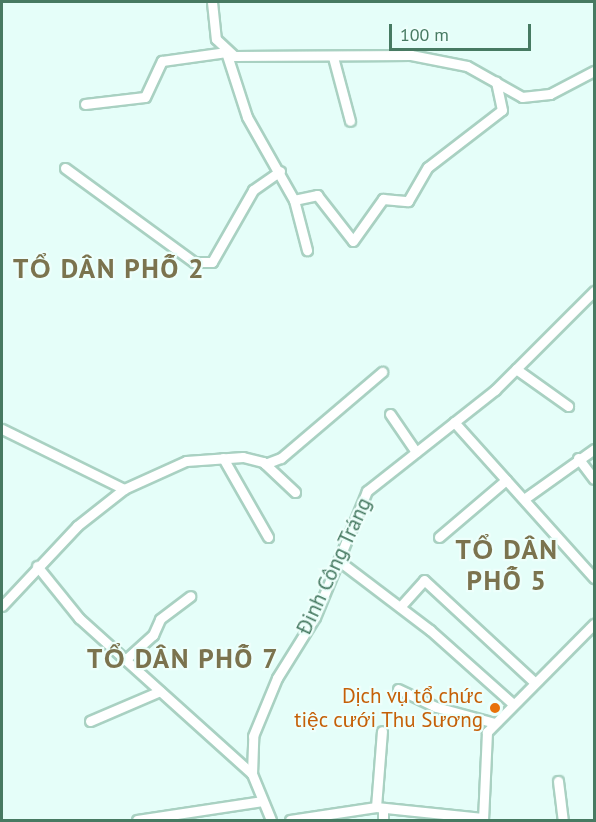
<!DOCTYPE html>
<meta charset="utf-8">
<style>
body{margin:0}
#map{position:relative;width:596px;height:822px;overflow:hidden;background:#e5fef9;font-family:"PT Sans",sans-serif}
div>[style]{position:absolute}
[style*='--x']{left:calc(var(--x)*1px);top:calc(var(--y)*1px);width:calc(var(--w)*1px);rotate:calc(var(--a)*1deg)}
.roads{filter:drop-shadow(2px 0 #a9d1c2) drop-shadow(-2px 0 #a9d1c2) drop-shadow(0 2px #a9d1c2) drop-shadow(0 -2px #a9d1c2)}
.minor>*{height:9px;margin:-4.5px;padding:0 4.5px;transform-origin:4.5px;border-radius:4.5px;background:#fff}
.dots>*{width:16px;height:16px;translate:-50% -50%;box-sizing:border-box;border:3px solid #edfffb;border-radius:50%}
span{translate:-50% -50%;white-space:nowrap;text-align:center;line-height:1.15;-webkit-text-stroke:4.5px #edfffb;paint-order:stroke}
.street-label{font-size:21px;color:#477a62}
.food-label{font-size:21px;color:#c56008}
.right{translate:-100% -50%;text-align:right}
.district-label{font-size:27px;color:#7b734e;font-weight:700;letter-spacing:1.5px}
.frame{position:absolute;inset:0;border:3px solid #477a62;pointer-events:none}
.scale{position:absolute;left:389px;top:24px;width:142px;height:27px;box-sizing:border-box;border:3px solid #477a62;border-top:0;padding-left:8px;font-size:18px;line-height:21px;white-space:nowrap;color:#477a62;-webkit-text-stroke:4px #edfffb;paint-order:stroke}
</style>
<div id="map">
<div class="roads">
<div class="minor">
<div style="--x:212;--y:2;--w:37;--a:84"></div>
<div style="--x:216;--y:39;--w:25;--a:43"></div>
<div style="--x:234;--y:56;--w:177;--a:-0.3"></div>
<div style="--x:411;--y:55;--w:57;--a:11.1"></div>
<div style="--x:467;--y:66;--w:63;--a:29.4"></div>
<div style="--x:522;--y:97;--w:28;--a:-6"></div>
<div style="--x:550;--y:94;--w:50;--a:-27.6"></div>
<div style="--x:333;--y:57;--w:66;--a:75.1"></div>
<div style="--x:85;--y:104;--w:60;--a:-6.7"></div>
<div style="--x:145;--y:97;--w:40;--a:-65"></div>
<div style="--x:162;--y:61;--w:65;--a:-8"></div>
<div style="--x:226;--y:52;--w:68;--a:72.1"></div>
<div style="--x:247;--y:117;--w:95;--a:60.5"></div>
<div style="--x:294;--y:200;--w:52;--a:75.4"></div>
<div style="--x:65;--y:168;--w:160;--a:36.1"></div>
<div style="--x:194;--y:262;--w:18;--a:0"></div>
<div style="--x:212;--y:262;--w:83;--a:-60.3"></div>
<div style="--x:253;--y:190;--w:33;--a:-35"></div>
<div style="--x:294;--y:200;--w:24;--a:-12"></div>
<div style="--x:317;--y:195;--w:58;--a:52"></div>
<div style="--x:353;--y:241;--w:52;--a:-54.5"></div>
<div style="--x:383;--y:199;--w:25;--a:5"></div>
<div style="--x:408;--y:201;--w:39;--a:-60"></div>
<div style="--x:428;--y:167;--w:93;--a:-37.6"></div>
<div style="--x:502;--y:110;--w:29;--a:-102"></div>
<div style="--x:516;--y:369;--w:64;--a:35.4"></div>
<div style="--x:390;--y:414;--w:46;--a:55.6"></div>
<div style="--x:454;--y:422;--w:210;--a:48.1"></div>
<div style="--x:2;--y:429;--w:136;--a:26.2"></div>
<div style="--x:223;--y:458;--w:91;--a:60.3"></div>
<div style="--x:578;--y:458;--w:26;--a:53"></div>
<div style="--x:265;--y:464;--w:17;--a:-21"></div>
<div style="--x:281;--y:458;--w:133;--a:-40.4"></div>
<div style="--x:524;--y:499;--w:86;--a:-35.5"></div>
<div style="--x:439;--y:537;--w:88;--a:-40.4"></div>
<div style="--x:339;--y:561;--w:114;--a:37.2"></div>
<div style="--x:430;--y:630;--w:111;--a:41.7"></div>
<div style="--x:37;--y:566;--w:67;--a:51.1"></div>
<div style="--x:79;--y:618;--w:233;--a:42"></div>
<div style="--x:2;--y:606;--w:110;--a:-46.8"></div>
<div style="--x:77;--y:526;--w:60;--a:-38.2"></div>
<div style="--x:124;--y:489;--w:68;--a:-24.3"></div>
<div style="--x:186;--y:461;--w:57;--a:-4"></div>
<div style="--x:243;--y:457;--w:21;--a:14"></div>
<div style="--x:263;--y:462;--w:44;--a:43.2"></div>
<div style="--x:400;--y:607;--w:36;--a:-48"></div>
<div style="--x:424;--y:580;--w:150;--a:42.8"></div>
<div style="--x:125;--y:660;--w:38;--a:-42"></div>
<div style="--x:153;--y:635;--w:17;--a:-66"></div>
<div style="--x:160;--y:619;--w:38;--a:-37"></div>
<div style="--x:398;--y:689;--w:42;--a:25.3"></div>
<div style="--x:436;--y:707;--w:61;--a:15.2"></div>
<div style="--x:90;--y:721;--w:76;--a:-23.2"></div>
<div style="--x:558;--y:781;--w:39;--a:83"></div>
<div style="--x:376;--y:807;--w:76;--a:-85.5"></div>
<div style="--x:383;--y:808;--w:12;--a:90"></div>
<div style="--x:137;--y:820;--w:127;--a:-8.6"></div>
<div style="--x:271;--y:820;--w:50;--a:-112.4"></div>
<div style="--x:252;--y:774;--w:38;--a:-88"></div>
<div style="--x:253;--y:736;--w:63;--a:-67.5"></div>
<div style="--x:277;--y:678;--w:72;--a:-58.1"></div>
<div style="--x:315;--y:617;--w:136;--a:-67.6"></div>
<div style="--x:367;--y:491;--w:163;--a:-38.3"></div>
<div style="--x:495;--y:390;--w:140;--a:-45"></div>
<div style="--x:290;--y:820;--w:87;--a:-8.6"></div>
<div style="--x:376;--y:807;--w:107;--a:5.9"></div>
<div style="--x:483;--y:820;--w:88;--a:-87.4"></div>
<div style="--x:487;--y:732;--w:152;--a:-45.3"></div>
</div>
</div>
<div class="dots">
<div style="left:495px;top:708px;background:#e8710a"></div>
</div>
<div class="street-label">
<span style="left:334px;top:566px;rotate:-65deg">Đinh Công Tráng</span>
</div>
<div class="food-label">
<span class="right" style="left:483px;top:708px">Dịch vụ tổ chức<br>tiệc cưới Thu Sương</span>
</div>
<div class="district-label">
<span style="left:109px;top:269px">TỔ DÂN PHỐ 2</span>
<span style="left:507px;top:565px">TỔ DÂN<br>PHỐ 5</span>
<span style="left:183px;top:659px">TỔ DÂN PHỐ 7</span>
</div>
<div class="frame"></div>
<div class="scale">100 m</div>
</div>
